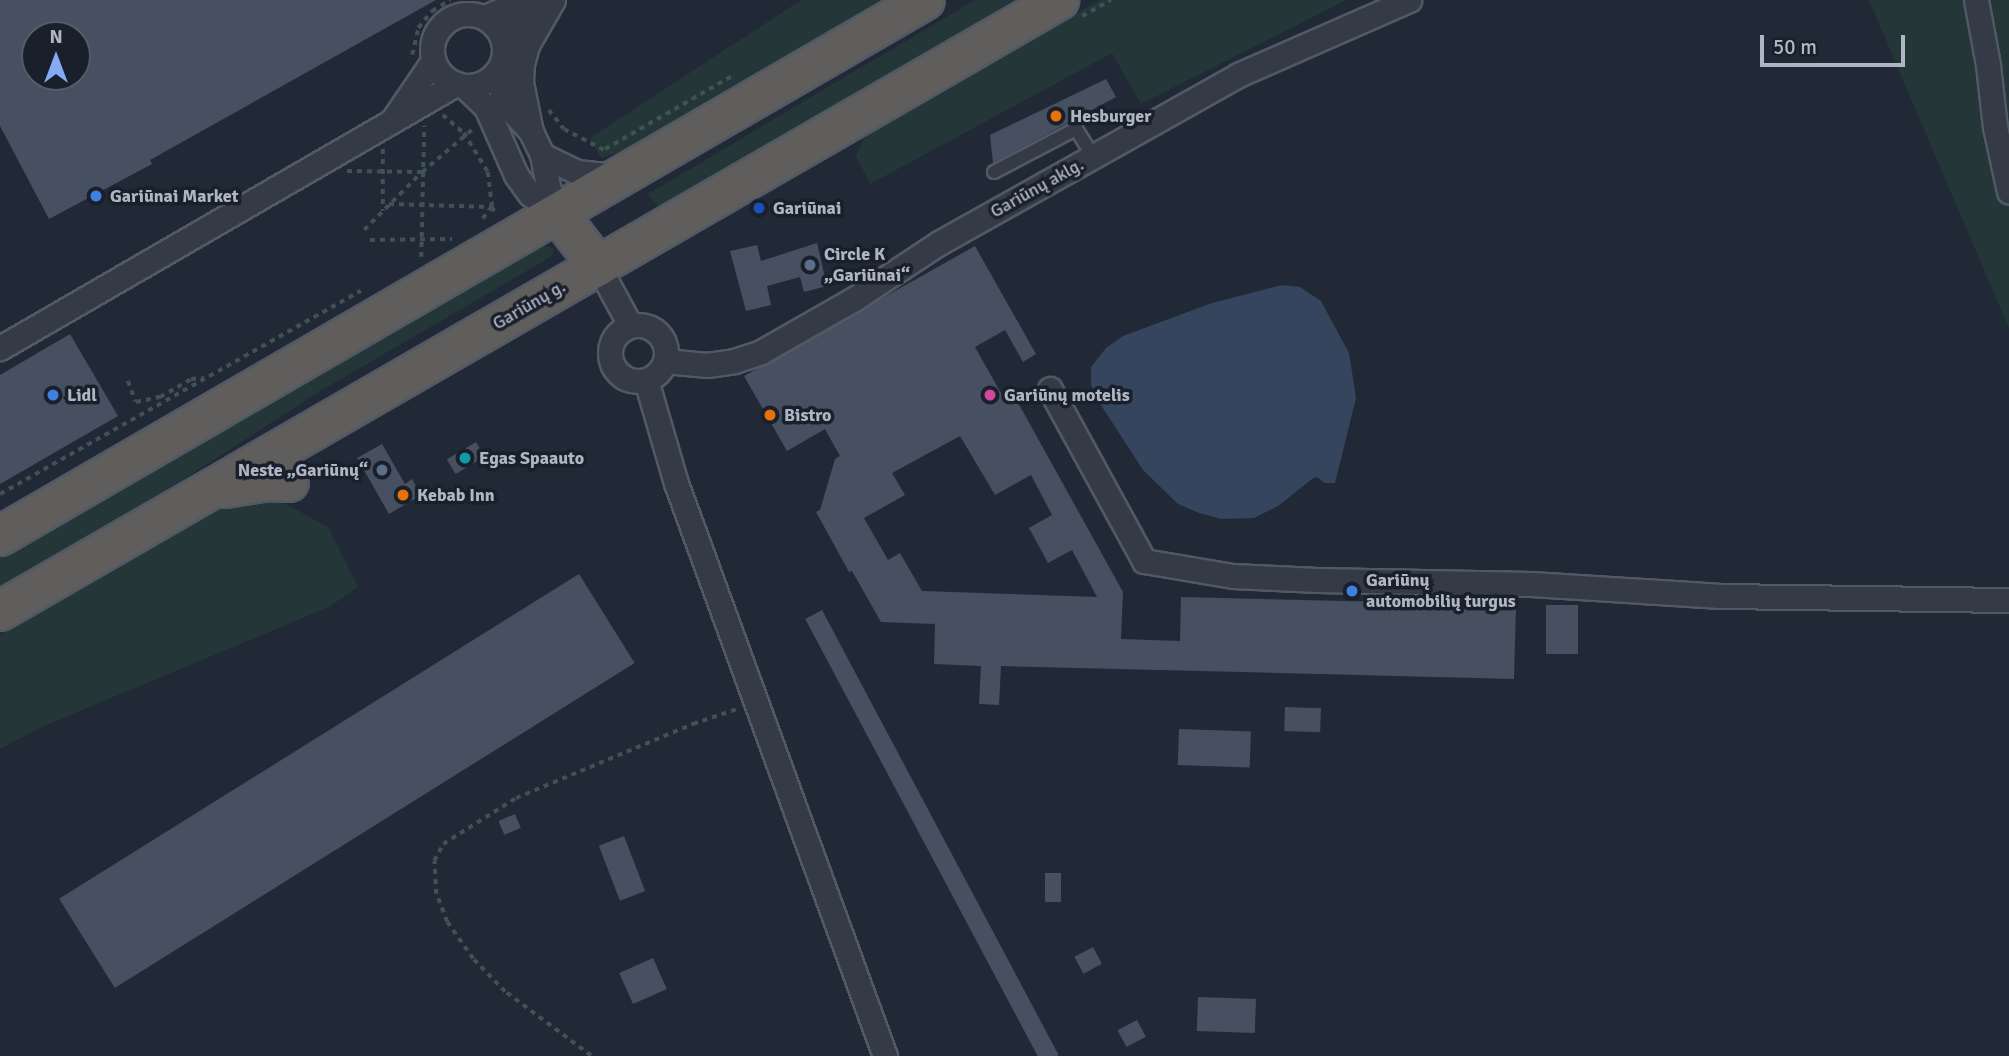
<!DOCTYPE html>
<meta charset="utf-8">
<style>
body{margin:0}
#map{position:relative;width:2009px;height:1056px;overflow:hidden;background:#212936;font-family:Signika,sans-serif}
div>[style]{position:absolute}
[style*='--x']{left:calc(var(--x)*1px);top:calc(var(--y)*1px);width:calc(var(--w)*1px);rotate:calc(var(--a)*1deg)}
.green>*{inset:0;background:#243638}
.water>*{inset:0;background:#35455d}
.building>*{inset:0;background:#475060;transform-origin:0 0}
.path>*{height:3.5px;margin-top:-1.75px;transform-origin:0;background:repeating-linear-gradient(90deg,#405255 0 5px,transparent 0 10px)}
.roads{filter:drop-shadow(2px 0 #515965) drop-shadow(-2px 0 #515965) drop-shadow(0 2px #515965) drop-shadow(0 -2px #515965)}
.service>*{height:12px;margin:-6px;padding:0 6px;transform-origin:6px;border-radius:6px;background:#343b47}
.minor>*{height:23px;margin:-11.5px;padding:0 11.5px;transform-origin:11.5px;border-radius:11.5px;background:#343b47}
.minor>.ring{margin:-11.5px;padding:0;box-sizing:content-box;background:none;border:23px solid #343b47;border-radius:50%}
.trunk>*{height:38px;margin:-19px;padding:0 19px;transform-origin:19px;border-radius:19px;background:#605e5c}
.dots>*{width:19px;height:19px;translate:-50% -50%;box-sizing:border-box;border:4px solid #1a202b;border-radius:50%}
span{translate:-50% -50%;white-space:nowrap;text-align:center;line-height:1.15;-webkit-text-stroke:7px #1a202b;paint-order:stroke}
.poi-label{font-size:18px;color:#aeb6c4;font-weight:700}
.left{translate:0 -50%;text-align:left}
.right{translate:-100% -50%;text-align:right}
.street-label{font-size:18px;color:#aeb6c4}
.north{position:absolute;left:21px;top:21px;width:70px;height:70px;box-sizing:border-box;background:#1a202b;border:2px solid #555c68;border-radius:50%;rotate:0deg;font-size:19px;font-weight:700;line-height:28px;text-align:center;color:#aeb6c4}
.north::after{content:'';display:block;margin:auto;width:24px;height:32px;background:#83acf4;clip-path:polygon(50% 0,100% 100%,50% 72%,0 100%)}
.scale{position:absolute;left:1760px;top:35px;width:145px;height:32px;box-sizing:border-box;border:4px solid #aeb6c4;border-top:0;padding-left:9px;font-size:21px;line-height:24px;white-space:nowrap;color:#aeb6c4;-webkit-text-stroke:5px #1a202b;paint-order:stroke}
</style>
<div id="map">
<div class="green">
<div style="clip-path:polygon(801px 0,890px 0,640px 146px,601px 158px,590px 138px)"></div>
<div style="clip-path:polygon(975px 0,1017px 0,664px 204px,657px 206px,648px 194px)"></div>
<div style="clip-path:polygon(1100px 0,1346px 0,1141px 104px,1112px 53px,870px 184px,856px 156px,864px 138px,875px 129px)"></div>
<div style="clip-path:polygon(1869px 0,2009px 0,2009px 329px)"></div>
<div style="clip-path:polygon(541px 245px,553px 248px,553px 254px,549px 258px,317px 393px,159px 495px,0 588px,0 556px)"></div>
<div style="clip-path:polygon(238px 496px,271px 496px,328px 527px,358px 587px,329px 607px,44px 726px,0 749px,0 634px)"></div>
</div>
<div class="water">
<div style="clip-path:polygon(1282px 285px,1300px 287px,1321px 301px,1349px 353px,1356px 398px,1335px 483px,1325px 483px,1317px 477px,1312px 479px,1278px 506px,1254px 518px,1221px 519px,1199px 513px,1178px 504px,1143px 470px,1097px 399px,1091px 385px,1091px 367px,1106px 348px,1123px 336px,1212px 303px)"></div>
</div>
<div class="building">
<div style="clip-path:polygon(evenodd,0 0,436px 0,150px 160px,152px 164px,49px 219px,0 126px,0 0,35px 35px,77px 35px,77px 77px,35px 77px,35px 35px)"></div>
<div style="clip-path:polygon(1106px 79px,1116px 97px,993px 163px,990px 135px)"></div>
<div style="clip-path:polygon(817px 243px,827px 286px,804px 292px,800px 277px,767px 286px,771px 305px,746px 311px,730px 251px,757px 245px,761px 261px)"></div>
<div style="clip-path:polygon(evenodd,975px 246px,1036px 354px,1023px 362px,1005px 330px,975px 347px,1002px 395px,1011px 390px,1123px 592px,1121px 639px,1180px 641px,1181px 597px,1516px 605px,1514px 679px,1001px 666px,999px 705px,979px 704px,981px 666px,934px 664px,935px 624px,881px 622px,852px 571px,849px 572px,816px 512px,820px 510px,835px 459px,840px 456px,825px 429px,787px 451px,744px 376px,975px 246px,960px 436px,995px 495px,1031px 475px,1052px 515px,1029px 528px,1048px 563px,1072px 550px,1097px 597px,922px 591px,900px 553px,888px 560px,864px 518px,905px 495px,892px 473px,960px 436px)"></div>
<div style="clip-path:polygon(70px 334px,118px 416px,0 484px,0 375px)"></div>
<div style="left:476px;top:442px;width:17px;height:34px;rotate:59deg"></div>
<div style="clip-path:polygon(382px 444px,405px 484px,412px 479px,421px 495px,389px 514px,357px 458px)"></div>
<div style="left:579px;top:574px;width:105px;height:613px;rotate:58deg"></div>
<div style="left:1546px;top:605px;width:32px;height:49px"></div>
<div style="left:822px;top:610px;width:504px;height:19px;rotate:62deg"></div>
<div style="left:1285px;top:707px;width:36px;height:24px;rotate:2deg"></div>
<div style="left:1179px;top:729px;width:72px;height:36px;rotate:2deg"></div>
<div style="left:515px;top:814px;width:15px;height:18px;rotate:67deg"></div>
<div style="left:624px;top:836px;width:59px;height:27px;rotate:69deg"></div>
<div style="left:1045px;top:873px;width:16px;height:29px"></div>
<div style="left:1093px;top:947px;width:19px;height:21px;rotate:62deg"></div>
<div style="left:653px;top:958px;width:34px;height:37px;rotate:66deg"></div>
<div style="left:1198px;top:997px;width:58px;height:34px;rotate:2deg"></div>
<div style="left:1137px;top:1020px;width:19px;height:22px;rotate:62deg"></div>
</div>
<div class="path">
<div style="--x:1082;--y:16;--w:33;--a:-29"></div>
<div style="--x:412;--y:55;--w:28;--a:-77"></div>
<div style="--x:418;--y:28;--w:22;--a:-51"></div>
<div style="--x:432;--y:11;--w:21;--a:-31"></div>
<div style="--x:549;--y:110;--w:24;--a:52"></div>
<div style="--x:564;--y:129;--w:47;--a:27.6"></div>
<div style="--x:443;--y:115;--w:28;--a:41"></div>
<div style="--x:464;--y:133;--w:46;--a:58.4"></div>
<div style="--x:488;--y:172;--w:35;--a:83"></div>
<div style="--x:492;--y:207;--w:20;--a:127"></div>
<div style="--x:383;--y:149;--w:62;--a:90"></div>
<div style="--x:605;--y:149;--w:146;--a:-29.9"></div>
<div style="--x:347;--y:171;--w:75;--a:0.8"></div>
<div style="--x:389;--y:204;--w:103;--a:1.7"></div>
<div style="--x:492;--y:207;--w:9;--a:58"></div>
<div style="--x:364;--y:230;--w:82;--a:-45"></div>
<div style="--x:422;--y:172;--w:68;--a:-40.2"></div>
<div style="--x:370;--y:240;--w:82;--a:-0.7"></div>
<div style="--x:421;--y:257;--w:131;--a:-88.7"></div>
<div style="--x:128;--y:381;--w:22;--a:69"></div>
<div style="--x:136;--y:402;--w:25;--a:-12"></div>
<div style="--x:160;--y:397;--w:36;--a:-30"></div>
<div style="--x:191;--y:379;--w:13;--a:-4"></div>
<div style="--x:0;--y:494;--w:414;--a:-29.4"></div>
<div style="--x:591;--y:1056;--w:107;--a:-143.3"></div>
<div style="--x:505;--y:992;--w:46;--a:-134.1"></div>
<div style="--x:473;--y:959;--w:45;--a:-125.1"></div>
<div style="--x:447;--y:922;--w:30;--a:-111"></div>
<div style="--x:436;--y:894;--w:33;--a:-93"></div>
<div style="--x:434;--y:861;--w:19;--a:-62"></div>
<div style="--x:443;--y:844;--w:86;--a:-32.2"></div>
<div style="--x:516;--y:798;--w:192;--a:-22.7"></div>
<div style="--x:693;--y:724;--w:46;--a:-18.8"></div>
</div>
<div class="roads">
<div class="service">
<div style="--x:994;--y:172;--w:93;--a:-27.7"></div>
<div style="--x:1076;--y:129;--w:32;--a:58"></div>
</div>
<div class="minor">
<div style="--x:1976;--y:0;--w:66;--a:79.5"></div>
<div style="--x:1988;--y:65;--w:62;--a:83.6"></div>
<div style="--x:1995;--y:127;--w:66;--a:77.7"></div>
<div class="ring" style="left:432px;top:14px;width:49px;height:49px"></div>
<div style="--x:485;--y:17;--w:43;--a:-23.6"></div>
<div style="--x:504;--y:42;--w:32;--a:-51"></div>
<div style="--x:524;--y:17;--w:26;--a:-40"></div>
<div style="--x:498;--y:71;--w:19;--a:81"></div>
<div style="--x:501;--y:90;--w:20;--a:66"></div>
<div style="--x:509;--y:108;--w:33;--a:47"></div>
<div style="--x:531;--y:132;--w:25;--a:64"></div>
<div style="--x:542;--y:155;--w:33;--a:79"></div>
<div style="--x:548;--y:187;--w:29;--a:70"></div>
<div style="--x:464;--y:86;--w:30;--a:44"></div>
<div style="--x:486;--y:107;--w:74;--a:66.2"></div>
<div style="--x:516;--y:175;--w:24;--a:54"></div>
<div style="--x:530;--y:194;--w:34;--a:36"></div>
<div style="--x:394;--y:118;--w:69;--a:-55.6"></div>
<div style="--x:531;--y:132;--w:51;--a:-101.3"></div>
<div style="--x:521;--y:82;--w:18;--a:-87"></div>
<div style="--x:522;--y:64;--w:20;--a:-75"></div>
<div style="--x:527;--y:45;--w:52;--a:-60"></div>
<div style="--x:542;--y:155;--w:39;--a:26"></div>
<div style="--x:577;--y:172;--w:38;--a:6"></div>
<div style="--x:598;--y:266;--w:67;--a:61.5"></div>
<div class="ring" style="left:610px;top:325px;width:33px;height:33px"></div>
<div style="--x:0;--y:348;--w:527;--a:-30.07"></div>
<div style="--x:665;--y:361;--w:42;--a:5.4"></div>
<div style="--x:707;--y:365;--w:27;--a:-8"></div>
<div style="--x:734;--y:361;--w:28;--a:-18"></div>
<div style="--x:761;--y:352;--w:107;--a:-29.7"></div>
<div style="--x:854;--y:299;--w:102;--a:-33.4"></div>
<div style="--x:939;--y:243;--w:343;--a:-29.3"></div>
<div style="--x:1238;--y:75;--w:187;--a:-23.7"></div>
<div style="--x:646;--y:380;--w:107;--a:73.8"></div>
<div style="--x:676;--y:483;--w:610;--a:69.96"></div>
<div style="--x:1050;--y:389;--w:196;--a:61.3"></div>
<div style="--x:1144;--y:561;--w:90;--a:9.6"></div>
<div style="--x:1233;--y:576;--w:84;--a:2.7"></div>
<div style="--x:1317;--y:580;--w:214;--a:1.1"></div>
<div style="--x:1531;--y:584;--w:190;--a:3.6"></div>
<div style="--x:1721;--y:596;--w:288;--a:0.8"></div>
</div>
<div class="trunk">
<div style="--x:558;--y:214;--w:66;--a:52.4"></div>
<div style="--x:225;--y:488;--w:44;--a:-9.2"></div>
<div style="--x:268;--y:481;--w:21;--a:3"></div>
<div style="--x:0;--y:536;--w:1069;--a:-30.09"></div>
<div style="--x:0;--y:611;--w:1223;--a:-29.98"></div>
</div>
</div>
<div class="dots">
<div style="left:1056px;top:116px;background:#e8710a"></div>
<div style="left:96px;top:196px;background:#3f7fe0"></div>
<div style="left:759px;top:208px;background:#1a4fb4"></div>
<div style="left:810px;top:265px;background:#5c6f8a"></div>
<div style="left:53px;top:395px;background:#3f7fe0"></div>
<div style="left:990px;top:395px;background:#d1479c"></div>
<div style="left:770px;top:415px;background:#e8710a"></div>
<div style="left:465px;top:458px;background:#0f9aa8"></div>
<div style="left:382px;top:470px;background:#5c6f8a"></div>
<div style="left:403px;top:495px;background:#e8710a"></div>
<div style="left:1352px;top:591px;background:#3f7fe0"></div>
</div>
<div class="poi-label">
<span class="left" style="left:1070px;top:116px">Hesburger</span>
<span class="left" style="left:110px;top:196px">Gariūnai Market</span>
<span class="left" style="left:773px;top:208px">Gariūnai</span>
<span class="left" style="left:824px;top:265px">Circle K<br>„Gariūnai“</span>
<span class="left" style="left:67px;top:395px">Lidl</span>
<span class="left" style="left:1004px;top:395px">Gariūnų motelis</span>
<span class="left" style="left:784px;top:415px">Bistro</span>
<span class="left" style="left:479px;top:458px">Egas Spaauto</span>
<span class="right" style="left:368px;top:470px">Neste „Gariūnų“</span>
<span class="left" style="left:417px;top:495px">Kebab Inn</span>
<span class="left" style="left:1366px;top:591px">Gariūnų<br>automobilių turgus</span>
</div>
<div class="street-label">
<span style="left:1037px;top:188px;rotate:-29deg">Gariūnų aklg.</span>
<span style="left:529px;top:305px;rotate:-30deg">Gariūnų g.</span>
</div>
<div class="north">N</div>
<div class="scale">50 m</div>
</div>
